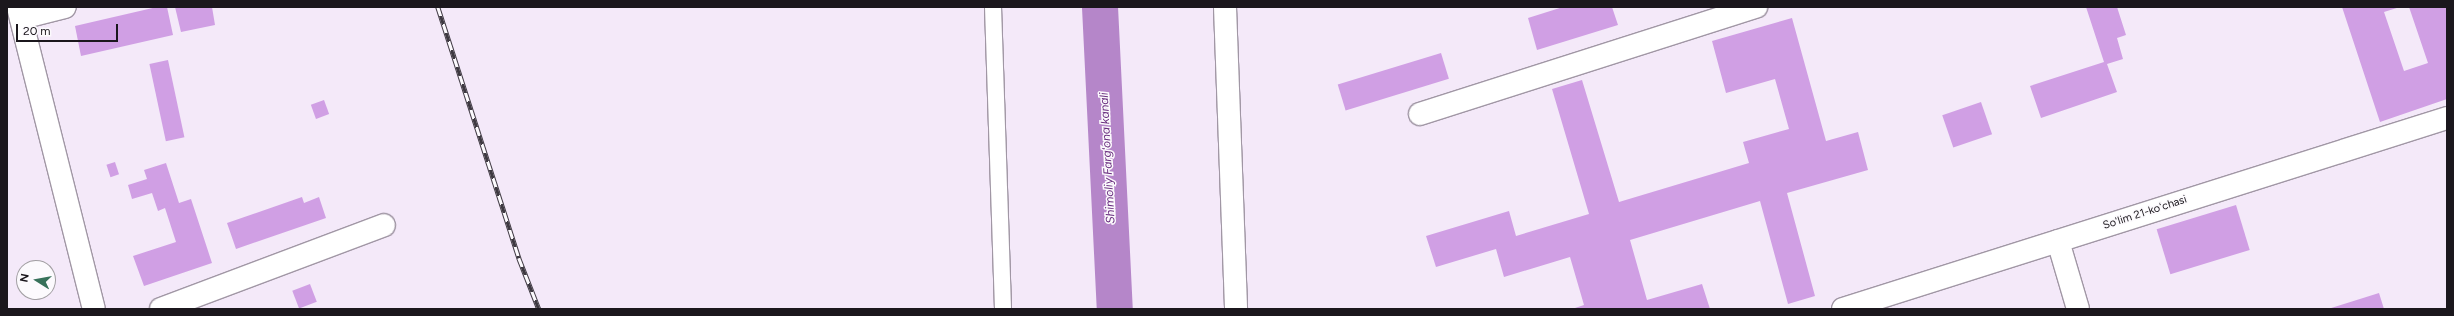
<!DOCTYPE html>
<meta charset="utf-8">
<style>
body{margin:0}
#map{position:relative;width:2454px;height:316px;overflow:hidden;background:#f4e9f9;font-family:Figtree,sans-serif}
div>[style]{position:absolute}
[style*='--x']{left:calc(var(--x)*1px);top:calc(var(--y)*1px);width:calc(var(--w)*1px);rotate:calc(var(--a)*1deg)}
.canal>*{height:36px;margin:-18px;padding:0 18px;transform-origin:18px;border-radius:18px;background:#b586c9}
.building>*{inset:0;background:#d09fe4;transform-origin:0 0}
.roads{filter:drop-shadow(1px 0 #a197a5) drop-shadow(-1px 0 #a197a5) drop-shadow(0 1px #a197a5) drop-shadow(0 -1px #a197a5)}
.service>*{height:16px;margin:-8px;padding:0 8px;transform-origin:8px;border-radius:8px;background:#fff}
.minor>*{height:22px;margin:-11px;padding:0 11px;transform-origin:11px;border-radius:11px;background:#fff}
.rail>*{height:4.5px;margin-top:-2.25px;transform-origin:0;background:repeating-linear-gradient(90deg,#fcfafd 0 9px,#3e3941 0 18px);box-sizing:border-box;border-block:1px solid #3e3941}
span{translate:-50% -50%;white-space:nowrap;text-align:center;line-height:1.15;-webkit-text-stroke:3px #fcfafd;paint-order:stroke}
.street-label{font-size:11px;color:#1b171d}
.water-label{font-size:12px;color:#692e7f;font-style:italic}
.frame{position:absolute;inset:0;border:8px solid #1b171d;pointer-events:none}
.north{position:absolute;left:16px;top:260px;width:40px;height:40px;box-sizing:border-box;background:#fcfafd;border:1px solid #a29fa3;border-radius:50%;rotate:281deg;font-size:11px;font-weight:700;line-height:16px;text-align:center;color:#1b171d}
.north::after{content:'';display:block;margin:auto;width:14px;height:18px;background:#37715a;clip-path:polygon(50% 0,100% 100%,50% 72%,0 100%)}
.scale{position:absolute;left:16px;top:24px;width:102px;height:18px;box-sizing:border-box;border:2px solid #1b171d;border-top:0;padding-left:5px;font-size:12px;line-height:14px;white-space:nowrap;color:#1b171d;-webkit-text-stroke:3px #fcfafd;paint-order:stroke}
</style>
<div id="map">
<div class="canal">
<div style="--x:1100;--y:7;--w:302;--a:87.2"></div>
</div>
<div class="building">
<div style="clip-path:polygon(157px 7px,167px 7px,173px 35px,81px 56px,75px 26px)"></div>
<div style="clip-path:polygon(175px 7px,212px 7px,215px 25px,181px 32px)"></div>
<div style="clip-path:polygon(1563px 7px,1612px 7px,1618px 25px,1537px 50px,1528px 18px)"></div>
<div style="clip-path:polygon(2086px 7px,2117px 7px,2126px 35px,2117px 38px,2123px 59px,2107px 64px,2117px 92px,2041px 118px,2030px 86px,2104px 62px)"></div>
<div style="clip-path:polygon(2342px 7px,2400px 7px,2384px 12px,2404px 71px,2428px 63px,2409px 7px,2447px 7px,2447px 99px,2380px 122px)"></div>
<div style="clip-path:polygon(1792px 18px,1826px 141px,1858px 132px,1868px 170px,1787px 193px,1815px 296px,1788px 304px,1760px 201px,1630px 240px,1647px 300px,1702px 284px,1710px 309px,1572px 309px,1584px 305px,1570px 257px,1504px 277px,1496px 249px,1436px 267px,1426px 236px,1509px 211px,1516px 236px,1589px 214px,1552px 89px,1582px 80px,1619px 202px,1749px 163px,1743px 142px,1789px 129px,1775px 79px,1726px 93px,1712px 41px)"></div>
<div style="left:1441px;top:53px;width:27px;height:108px;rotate:73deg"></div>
<div style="left:168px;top:60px;width:79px;height:19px;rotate:78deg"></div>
<div style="left:324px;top:100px;width:15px;height:14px;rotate:70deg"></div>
<div style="left:1981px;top:102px;width:34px;height:41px;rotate:71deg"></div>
<div style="left:115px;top:162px;width:13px;height:9px;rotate:72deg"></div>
<div style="clip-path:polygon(166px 163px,179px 203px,191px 199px,212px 263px,144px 286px,133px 256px,176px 242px,165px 208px,158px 211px,152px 193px,132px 199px,128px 185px,147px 179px,144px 170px)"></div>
<div style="clip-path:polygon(302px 197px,304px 203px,319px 197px,326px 218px,236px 249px,227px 223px)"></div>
<div style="left:2236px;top:205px;width:47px;height:83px;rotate:73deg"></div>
<div style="left:310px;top:284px;width:19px;height:19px;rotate:69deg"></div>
<div style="clip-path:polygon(2379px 293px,2384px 309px,2328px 309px)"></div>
</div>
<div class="roads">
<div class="service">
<div style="--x:993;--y:7;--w:302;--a:88.1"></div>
</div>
<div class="minor">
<div style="--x:18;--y:7;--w:311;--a:75.9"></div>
<div style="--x:1225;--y:7;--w:302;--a:87.9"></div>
<div style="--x:21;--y:18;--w:45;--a:-14"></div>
<div style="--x:1420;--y:114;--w:353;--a:-17.7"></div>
<div style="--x:2058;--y:241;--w:71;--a:73.6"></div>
<div style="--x:161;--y:309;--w:238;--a:-20.6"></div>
<div style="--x:1843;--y:309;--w:633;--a:-17.55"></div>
</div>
</div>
<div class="rail">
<div style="--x:438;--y:7;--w:264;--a:72.1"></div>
<div style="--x:519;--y:258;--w:55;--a:68.6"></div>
</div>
<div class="street-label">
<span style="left:2145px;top:213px;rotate:-18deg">Soʻlim 21-koʻchasi</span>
</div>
<div class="water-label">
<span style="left:1108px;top:158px;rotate:-93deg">Shimoliy Fargʻona kanali</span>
</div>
<div class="frame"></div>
<div class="north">N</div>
<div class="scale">20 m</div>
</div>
